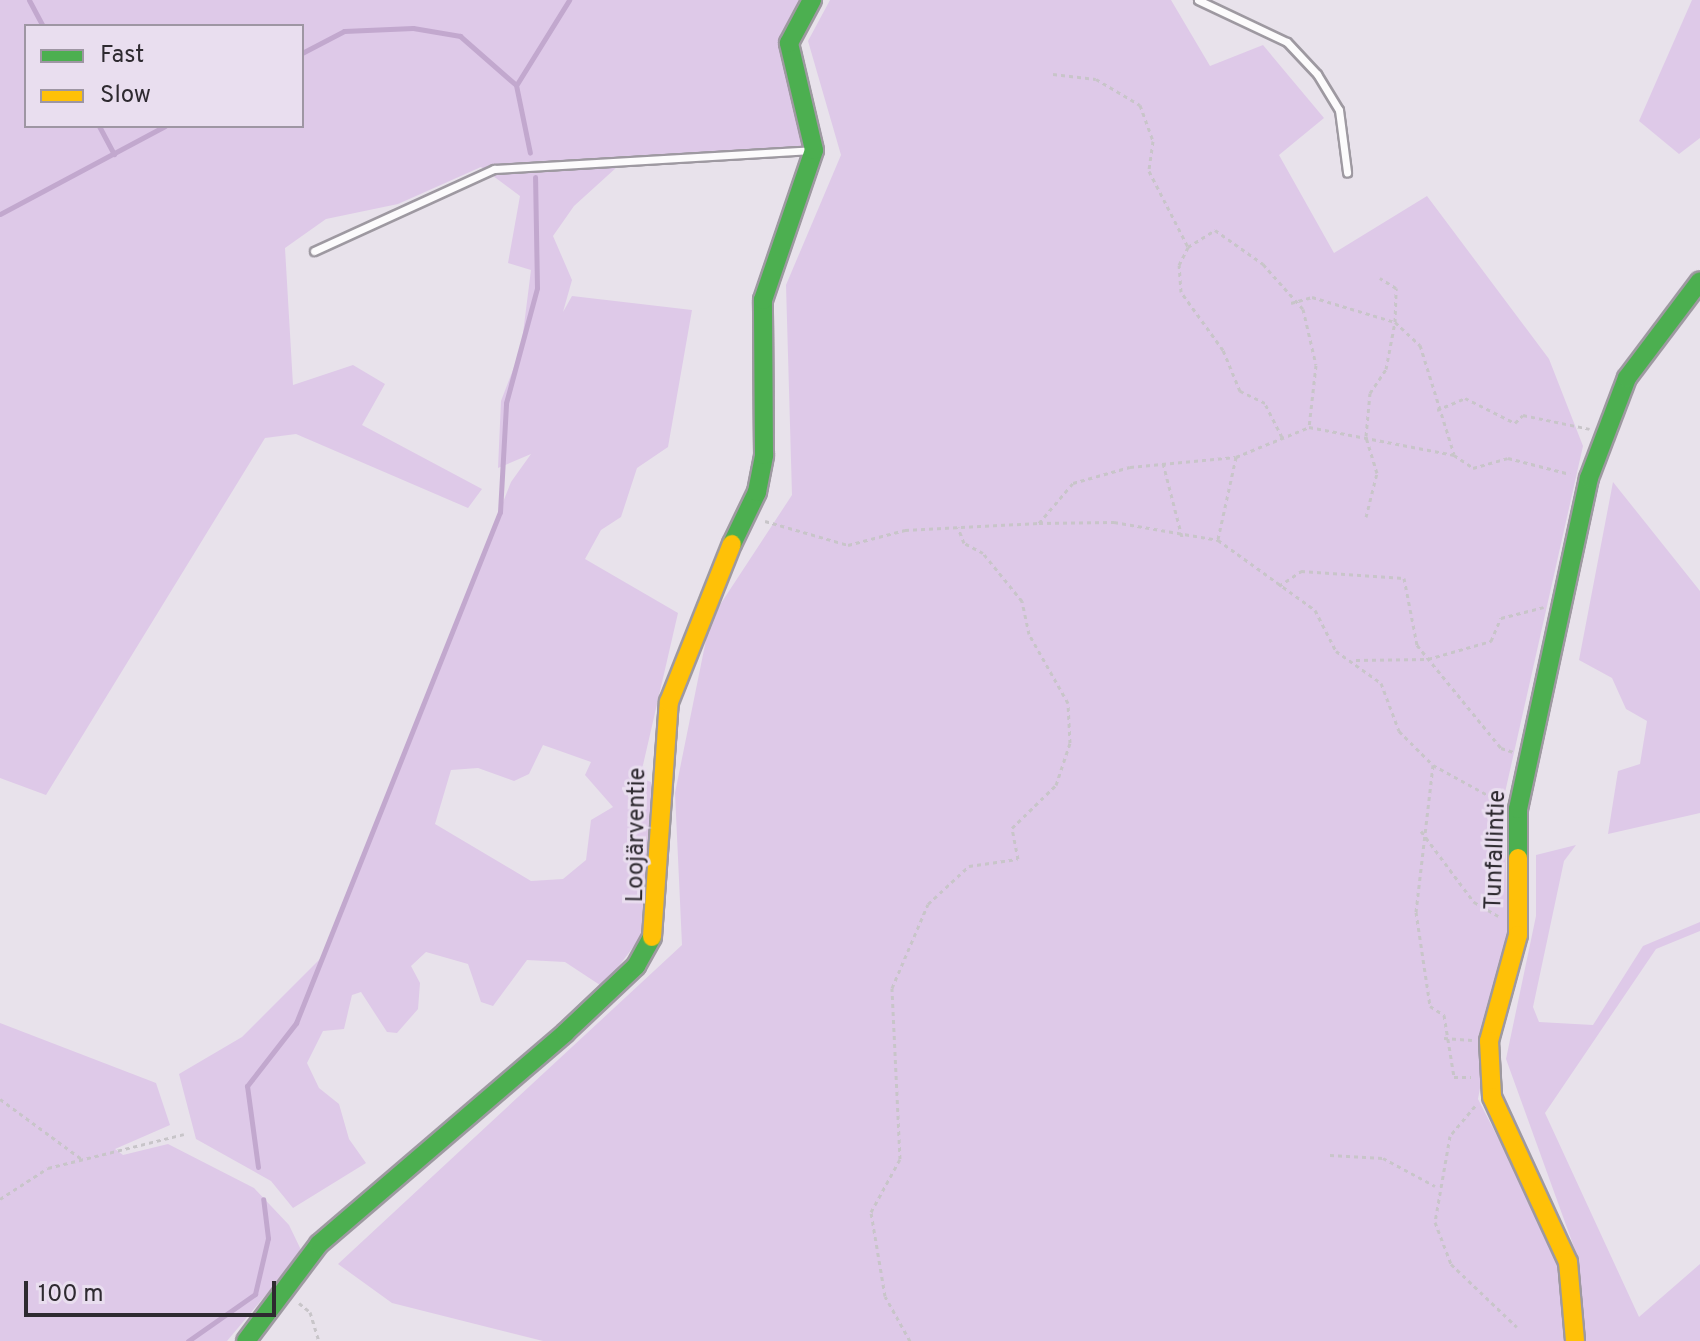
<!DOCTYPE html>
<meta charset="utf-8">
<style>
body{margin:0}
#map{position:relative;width:1700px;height:1341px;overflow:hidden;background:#e8e2eb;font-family:Overpass,sans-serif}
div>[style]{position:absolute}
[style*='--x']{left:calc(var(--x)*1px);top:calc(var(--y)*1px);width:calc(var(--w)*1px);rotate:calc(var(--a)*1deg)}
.green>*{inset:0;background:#dec9e8}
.stream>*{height:5px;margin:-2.5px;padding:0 2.5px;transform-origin:2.5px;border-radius:2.5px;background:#c2a8ce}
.path>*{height:3px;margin-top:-1.5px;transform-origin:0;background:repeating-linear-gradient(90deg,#c8c5c9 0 4px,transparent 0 8px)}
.roads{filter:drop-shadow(2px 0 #9e99a1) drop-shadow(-2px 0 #9e99a1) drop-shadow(0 2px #9e99a1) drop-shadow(0 -2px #9e99a1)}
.lane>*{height:7px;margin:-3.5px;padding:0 3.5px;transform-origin:3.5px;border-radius:3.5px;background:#fcfbfc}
.fast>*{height:18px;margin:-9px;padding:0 9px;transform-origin:9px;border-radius:9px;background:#4caf50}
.slow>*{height:18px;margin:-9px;padding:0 9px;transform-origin:9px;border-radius:9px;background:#ffc107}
span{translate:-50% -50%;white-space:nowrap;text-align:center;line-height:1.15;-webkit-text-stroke:6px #e9deef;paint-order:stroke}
.street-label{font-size:24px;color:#2e2a30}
.legend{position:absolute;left:24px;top:24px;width:280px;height:104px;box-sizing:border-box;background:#e9deef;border:2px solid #9e96a3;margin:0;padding:10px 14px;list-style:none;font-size:24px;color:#2e2a30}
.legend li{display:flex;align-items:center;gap:16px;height:40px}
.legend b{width:40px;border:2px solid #9e96a3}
.scale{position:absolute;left:24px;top:1281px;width:252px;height:36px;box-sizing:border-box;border:4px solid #2e2a30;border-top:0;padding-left:10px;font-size:24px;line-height:28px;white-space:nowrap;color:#2e2a30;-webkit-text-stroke:6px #e9deef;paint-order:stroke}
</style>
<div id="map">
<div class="green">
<div style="clip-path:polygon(evenodd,0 0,812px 0,793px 24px,814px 150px,628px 157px,574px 206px,553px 236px,572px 280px,563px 312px,572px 296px,692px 310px,668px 447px,637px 468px,621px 517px,601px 530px,585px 559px,678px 613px,640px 778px,651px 782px,653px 921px,603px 987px,565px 962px,527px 960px,493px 1006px,481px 1002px,468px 964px,426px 952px,411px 966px,420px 983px,418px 1009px,397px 1033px,387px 1032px,361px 992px,352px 995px,344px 1029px,323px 1031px,307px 1063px,319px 1088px,339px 1104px,349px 1139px,366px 1163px,293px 1208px,271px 1181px,196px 1139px,179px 1074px,242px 1037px,325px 954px,511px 482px,531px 454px,498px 468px,501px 401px,521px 349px,531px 270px,508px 263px,520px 196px,481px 167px,398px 204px,326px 219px,285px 248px,293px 385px,353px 365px,385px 384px,362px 425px,482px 489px,468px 508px,296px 434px,265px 438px,46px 795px,0 778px,0 0,26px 26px,302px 26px,302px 126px,26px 126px,26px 26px,0 0,543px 745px,591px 762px,585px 775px,613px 807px,591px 820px,586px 860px,563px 879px,531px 881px,435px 824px,451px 770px,478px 768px,514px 781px,529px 774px,543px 745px)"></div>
<div style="clip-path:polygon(830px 0,1171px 0,1210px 66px,1263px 45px,1324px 118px,1279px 155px,1334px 253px,1427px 196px,1549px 359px,1583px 446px,1504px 797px,1508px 936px,1478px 1099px,1567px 1272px,1567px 1341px,543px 1341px,392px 1303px,338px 1264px,682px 945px,675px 793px,710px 620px,792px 495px,786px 285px,841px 155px,808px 41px)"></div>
<div style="clip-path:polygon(1692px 0,1700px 0,1700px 138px,1679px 154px,1639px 121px)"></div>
<div style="clip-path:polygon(1613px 482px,1700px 591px,1700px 813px,1608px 834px,1618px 771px,1640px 764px,1647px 721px,1626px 709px,1612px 678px,1579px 660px)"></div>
<div style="clip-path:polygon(1576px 845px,1564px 861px,1533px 1007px,1539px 1022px,1593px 1025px,1643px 946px,1700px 922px,1700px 931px,1656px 949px,1545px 1113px,1639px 1317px,1700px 1264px,1700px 1341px,1581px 1341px,1579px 1261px,1506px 1059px,1536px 916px,1536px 855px)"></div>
<div style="clip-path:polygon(0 1023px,156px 1083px,170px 1125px,115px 1149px,123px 1155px,168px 1144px,254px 1188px,289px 1225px,302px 1252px,227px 1341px,0 1341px)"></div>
</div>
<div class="stream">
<div style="--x:29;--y:0;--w:30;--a:62"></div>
<div style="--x:302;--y:53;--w:47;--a:-27.6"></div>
<div style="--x:344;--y:31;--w:69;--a:-2.5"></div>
<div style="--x:413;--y:28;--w:48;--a:9.7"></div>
<div style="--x:460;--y:36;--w:74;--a:41.2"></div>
<div style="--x:516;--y:85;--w:69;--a:78.4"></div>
<div style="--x:517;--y:84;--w:99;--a:-58.2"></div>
<div style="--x:99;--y:126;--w:32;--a:62"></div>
<div style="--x:0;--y:214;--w:187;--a:-28.1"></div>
<div style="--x:258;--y:1167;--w:82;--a:-97.7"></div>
<div style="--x:247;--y:1086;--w:80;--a:-52.1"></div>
<div style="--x:296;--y:1023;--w:550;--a:-68.24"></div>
<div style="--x:500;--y:512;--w:109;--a:-86.8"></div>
<div style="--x:506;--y:403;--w:119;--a:-74.9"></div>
<div style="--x:537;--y:288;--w:111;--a:-91"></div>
<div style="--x:188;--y:1341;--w:82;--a:-35"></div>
<div style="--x:255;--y:1294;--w:57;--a:-76.9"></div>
<div style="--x:268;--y:1238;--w:39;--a:-97"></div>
</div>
<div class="path">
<div style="--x:1053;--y:74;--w:43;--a:6.6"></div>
<div style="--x:1096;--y:79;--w:51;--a:30.6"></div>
<div style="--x:1140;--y:105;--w:38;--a:70"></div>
<div style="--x:1153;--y:141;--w:30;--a:98"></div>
<div style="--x:1149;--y:171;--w:85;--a:62.8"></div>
<div style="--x:1291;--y:303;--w:22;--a:-16"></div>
<div style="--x:1312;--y:297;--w:87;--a:16.8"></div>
<div style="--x:1395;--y:322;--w:34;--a:43"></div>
<div style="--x:1420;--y:345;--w:114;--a:72.7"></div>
<div style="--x:1437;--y:410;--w:30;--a:-23"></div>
<div style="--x:1465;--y:398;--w:56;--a:26.6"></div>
<div style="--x:1515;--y:423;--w:11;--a:-45"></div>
<div style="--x:1523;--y:415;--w:68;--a:11.8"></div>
<div style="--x:1282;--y:437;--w:38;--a:-117"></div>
<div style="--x:1265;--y:403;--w:28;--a:-154"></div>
<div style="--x:1240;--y:391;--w:44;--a:-112.5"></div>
<div style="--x:1223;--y:350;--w:72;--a:-125.9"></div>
<div style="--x:1181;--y:292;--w:27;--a:-94"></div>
<div style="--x:1179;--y:265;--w:20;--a:-63"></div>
<div style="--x:1188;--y:247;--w:32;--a:-32"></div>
<div style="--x:1215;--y:230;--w:59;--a:35.3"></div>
<div style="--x:1263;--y:264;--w:60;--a:48.4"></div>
<div style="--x:1303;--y:309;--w:57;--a:76.9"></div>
<div style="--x:1316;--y:365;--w:62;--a:96.4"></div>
<div style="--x:1163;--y:463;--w:76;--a:75.6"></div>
<div style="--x:1366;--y:517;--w:45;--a:-76"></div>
<div style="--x:1377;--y:473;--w:39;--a:-107"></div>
<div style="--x:1366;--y:436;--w:43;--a:-84.7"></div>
<div style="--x:1370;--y:393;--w:29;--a:-56"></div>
<div style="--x:1386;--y:369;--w:48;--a:-79.2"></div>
<div style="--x:1395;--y:322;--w:34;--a:-88"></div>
<div style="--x:1396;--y:288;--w:19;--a:-148"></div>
<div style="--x:765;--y:521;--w:86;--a:16.1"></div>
<div style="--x:848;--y:545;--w:59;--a:-14.7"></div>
<div style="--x:905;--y:530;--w:134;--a:-3"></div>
<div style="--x:1039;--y:523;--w:75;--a:-0.8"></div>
<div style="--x:1114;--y:522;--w:106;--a:9.8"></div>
<div style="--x:1218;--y:540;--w:120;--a:35.8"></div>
<div style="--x:1315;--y:610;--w:46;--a:62.9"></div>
<div style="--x:1336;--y:651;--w:55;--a:35.4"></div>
<div style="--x:1381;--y:683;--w:51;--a:69.4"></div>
<div style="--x:1399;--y:731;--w:48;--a:45"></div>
<div style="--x:1433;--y:765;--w:79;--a:28.8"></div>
<div style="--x:1039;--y:523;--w:52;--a:-49.6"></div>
<div style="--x:1073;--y:483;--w:59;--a:-15.7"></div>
<div style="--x:1130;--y:467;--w:106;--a:-5.4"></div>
<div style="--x:1236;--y:457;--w:79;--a:-22.3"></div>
<div style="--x:1309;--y:427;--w:148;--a:10.9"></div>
<div style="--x:1454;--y:455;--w:23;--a:34"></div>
<div style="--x:1473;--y:468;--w:36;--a:-16"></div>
<div style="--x:1508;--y:458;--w:64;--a:14.5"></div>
<div style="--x:1218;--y:539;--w:84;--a:-77.6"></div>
<div style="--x:1279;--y:586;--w:27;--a:-34"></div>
<div style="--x:1301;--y:571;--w:103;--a:3.9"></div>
<div style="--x:1404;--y:578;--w:68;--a:79"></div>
<div style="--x:1417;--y:645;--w:133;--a:50.8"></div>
<div style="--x:1501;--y:748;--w:13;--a:18"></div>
<div style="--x:1356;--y:660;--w:72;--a:-0.8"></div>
<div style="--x:1428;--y:659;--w:66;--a:-15.9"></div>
<div style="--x:1491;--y:641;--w:25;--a:-67"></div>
<div style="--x:1501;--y:618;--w:44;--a:-14.3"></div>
<div style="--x:1433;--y:765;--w:148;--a:96.6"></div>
<div style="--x:1416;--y:912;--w:95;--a:81.5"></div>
<div style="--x:1430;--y:1006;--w:17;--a:33"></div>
<div style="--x:1444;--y:1015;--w:63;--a:80.8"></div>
<div style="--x:1454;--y:1077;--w:17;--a:0"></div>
<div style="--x:1421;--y:831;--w:89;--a:53.3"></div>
<div style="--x:1474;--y:902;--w:28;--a:30"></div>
<div style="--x:1444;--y:1038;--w:28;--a:4"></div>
<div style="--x:0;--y:1099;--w:103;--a:36.3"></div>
<div style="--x:1475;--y:1106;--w:39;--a:130"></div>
<div style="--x:1450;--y:1136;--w:87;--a:99.9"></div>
<div style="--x:1435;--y:1222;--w:45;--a:69.1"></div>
<div style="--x:1451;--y:1264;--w:91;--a:43.7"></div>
<div style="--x:1330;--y:1155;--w:53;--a:3.2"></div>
<div style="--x:1383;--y:1158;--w:59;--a:28.3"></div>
<div style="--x:0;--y:1199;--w:57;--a:-32.9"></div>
<div style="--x:48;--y:1168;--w:140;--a:-14"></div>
<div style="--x:299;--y:1303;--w:14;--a:39"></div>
<div style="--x:310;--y:1312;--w:30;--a:73"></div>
<div style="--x:910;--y:1341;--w:51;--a:-119.1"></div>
<div style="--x:885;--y:1296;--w:85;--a:-99.5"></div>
<div style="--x:871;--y:1212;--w:60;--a:-61.3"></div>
<div style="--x:900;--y:1159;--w:171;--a:-92.7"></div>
<div style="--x:892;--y:988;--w:91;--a:-66.8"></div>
<div style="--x:928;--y:904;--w:56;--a:-42.8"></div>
<div style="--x:969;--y:866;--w:49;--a:-8.1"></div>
<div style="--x:1018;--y:859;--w:32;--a:-101"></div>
<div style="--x:1012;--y:828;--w:62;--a:-44.3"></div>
<div style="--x:1056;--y:785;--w:44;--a:-71.6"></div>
<div style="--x:1070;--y:743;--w:40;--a:-92.9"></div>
<div style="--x:1068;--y:703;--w:79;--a:-119.5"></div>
<div style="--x:1029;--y:634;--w:34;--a:-102"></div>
<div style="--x:1022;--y:601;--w:62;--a:-129.1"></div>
<div style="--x:983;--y:553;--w:21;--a:-152"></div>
<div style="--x:964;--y:543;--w:17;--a:-111"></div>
</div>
<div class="roads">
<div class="lane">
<div style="--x:1198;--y:0;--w:98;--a:25.3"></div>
<div style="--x:1287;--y:42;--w:44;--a:46.8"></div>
<div style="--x:1317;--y:74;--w:42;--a:58.6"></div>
<div style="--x:1339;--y:110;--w:63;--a:82.6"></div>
<div style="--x:314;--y:251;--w:198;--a:-24.5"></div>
<div style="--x:494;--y:169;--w:319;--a:-3.4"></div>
</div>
<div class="fast">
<div style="--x:732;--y:544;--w:58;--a:-64.3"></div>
<div style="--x:757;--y:492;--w:38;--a:-79"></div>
<div style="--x:764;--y:455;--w:155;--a:-90.4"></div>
<div style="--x:763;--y:300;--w:158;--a:-71.2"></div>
<div style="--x:814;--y:150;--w:110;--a:-103.2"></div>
<div style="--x:789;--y:43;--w:49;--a:-61.9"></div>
<div style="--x:1518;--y:858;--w:49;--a:-90"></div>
<div style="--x:1518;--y:809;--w:339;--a:-77.9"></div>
<div style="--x:1589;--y:478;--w:107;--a:-69.2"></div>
<div style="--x:1627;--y:378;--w:121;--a:-53"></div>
<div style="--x:246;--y:1341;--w:121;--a:-53"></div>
<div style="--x:319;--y:1244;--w:324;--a:-40.6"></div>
<div style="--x:565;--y:1033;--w:98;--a:-43.3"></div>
<div style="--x:636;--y:966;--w:33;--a:-61"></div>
</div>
<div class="slow">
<div style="--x:1518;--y:858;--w:77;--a:90"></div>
<div style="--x:1518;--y:935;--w:110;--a:105.3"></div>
<div style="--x:1489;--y:1041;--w:56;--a:86.9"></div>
<div style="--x:1492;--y:1097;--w:182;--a:65.3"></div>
<div style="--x:1568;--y:1262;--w:79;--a:84.9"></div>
<div style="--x:652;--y:937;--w:236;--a:-85.9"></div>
<div style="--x:669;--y:702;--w:170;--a:-68.3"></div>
</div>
</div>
<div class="street-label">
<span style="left:638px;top:835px;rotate:-89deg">Loojärventie</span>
<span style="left:1497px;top:850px;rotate:-88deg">Tunfallintie</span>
</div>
<ul class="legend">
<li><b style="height:10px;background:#4caf50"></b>Fast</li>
<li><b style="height:10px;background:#ffc107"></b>Slow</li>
</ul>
<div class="scale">100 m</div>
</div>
